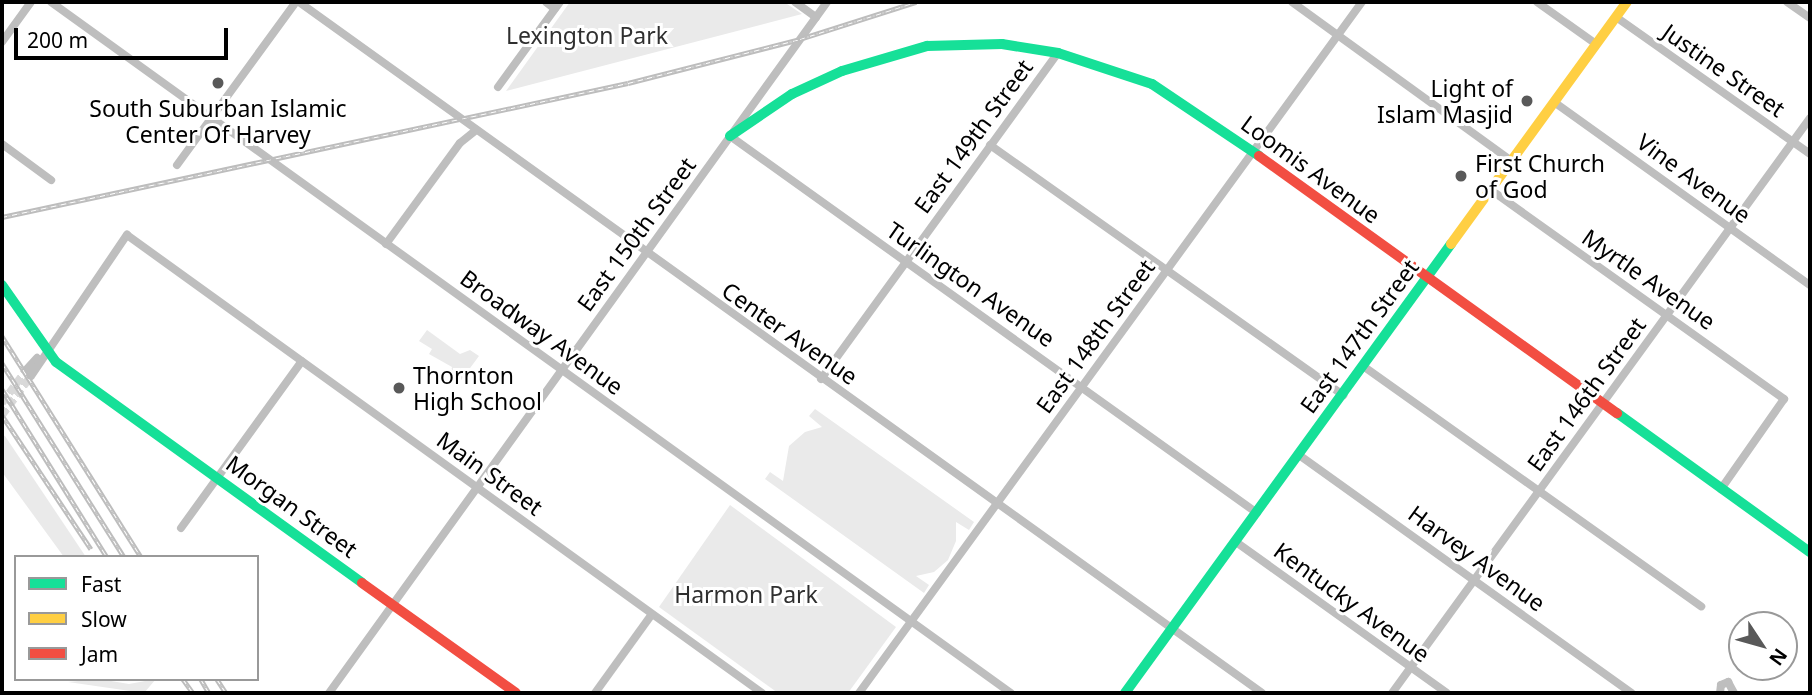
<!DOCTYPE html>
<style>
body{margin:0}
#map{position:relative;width:1812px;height:695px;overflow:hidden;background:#fff;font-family:"Noto Sans",sans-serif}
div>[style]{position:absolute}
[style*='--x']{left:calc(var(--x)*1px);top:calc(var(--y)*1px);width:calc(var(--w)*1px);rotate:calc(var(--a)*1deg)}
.green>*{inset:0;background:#eaeaea}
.street-tunnel>*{height:8px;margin-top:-4px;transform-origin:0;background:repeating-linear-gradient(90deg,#d9d9d9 0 8px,transparent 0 12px)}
.street>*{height:8px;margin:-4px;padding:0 4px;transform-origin:4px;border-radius:4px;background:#bebebe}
.fast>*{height:10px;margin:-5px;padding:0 5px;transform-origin:5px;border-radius:5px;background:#16e098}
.slow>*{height:10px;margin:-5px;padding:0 5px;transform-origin:5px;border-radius:5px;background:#ffcf43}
.jam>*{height:10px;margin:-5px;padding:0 5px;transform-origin:5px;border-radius:5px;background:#f24e42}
.rail>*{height:4.5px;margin-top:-2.25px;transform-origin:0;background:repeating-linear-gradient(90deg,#fff 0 5px,#bdbdbd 0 10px);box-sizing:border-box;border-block:2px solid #bdbdbd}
.dots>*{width:19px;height:19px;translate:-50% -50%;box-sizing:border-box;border:4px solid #fff;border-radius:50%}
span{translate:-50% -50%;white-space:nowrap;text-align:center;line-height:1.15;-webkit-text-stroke:6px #fff;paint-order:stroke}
.park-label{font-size:23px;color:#2f2f2f}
.street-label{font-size:23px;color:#000}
.poi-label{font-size:23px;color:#000}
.right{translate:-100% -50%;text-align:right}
.left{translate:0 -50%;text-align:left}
.frame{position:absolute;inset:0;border:4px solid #000;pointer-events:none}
.legend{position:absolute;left:14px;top:555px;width:245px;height:126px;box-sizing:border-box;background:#fff;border:2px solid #999;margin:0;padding:9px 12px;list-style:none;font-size:21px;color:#000}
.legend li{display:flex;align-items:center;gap:14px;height:35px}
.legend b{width:35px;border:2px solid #999}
.north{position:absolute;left:1728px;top:611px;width:70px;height:70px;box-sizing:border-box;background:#fff;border:2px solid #999;border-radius:50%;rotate:126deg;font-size:19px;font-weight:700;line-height:28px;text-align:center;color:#000}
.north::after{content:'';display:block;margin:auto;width:24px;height:32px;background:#595959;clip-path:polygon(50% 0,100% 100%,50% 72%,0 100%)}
.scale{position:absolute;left:14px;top:28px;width:214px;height:32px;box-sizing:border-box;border:4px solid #000;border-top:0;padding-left:9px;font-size:21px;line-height:24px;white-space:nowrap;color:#000;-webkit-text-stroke:5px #fff;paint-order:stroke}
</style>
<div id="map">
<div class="green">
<div style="clip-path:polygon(570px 2px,784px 2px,802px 14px,506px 91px)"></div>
<div style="clip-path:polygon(427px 330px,460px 354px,470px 350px,479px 356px,459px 383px,450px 377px,452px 367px,429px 354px,432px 349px,419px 341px)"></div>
<div style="clip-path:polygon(815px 409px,974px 522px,969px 530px,956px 522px,956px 541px,948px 560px,934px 572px,916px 576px,929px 585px,924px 593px,765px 479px,770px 472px,783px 481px,789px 446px,805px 432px,822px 427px,809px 416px)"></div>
<div style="clip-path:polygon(2px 435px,5px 436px,86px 557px,64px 557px,2px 472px)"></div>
<div style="clip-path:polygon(730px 505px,896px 627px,848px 693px,778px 693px,659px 607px)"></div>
<div style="clip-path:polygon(99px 679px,129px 684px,156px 679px,144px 693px,68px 682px)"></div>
</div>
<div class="street-tunnel">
<div style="--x:2;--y:403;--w:42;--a:-53.7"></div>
<div style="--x:2;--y:415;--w:49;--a:-53.4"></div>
</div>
<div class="street">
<div style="--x:51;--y:2;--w:1183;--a:35.75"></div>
<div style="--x:299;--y:2;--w:1185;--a:35.66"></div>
<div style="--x:546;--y:2;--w:11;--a:38"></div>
<div style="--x:795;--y:2;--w:26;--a:36"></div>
<div style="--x:1292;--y:2;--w:271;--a:35.9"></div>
<div style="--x:1537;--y:2;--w:72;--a:35.4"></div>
<div style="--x:1787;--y:2;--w:28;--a:35"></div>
<div style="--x:1616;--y:17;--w:237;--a:35.2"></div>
<div style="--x:2;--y:42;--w:49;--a:-54.1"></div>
<div style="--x:498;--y:87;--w:105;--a:-53.9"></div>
<div style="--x:1554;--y:102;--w:315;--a:35.6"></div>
<div style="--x:730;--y:136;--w:648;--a:35.58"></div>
<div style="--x:2;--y:144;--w:61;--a:36.3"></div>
<div style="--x:990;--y:145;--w:433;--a:35.3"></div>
<div style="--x:177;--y:165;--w:202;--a:-53.9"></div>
<div style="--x:1491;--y:190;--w:360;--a:35.5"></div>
<div style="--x:1784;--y:399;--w:110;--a:125"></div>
<div style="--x:386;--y:244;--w:125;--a:-53.8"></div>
<div style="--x:460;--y:143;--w:21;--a:-39"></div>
<div style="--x:1363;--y:366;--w:415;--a:35.4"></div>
<div style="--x:27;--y:369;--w:15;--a:-48"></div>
<div style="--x:31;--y:376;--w:171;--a:-55.8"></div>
<div style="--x:127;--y:235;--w:783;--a:35.8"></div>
<div style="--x:821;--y:379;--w:403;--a:-54"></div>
<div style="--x:1299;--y:455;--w:409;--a:35.6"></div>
<div style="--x:181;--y:528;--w:206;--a:-54.1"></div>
<div style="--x:1236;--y:542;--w:259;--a:35.6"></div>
<div style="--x:329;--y:693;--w:852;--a:-54.22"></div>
<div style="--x:595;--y:693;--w:97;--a:-54.2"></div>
<div style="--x:859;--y:693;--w:855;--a:-53.95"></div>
<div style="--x:1392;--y:693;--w:711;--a:-53.98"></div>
<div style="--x:1720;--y:693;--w:8;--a:-83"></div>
<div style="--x:1721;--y:685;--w:8;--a:-23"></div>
<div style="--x:1728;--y:682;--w:13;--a:61"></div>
</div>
<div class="fast">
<div style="--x:730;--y:136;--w:75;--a:-34.1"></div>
<div style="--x:792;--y:94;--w:55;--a:-24.7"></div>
<div style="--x:842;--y:71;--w:89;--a:-16.4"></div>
<div style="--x:927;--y:46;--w:75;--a:-1.5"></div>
<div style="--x:1002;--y:44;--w:57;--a:9.1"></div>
<div style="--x:1058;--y:53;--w:99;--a:18.3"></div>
<div style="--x:1152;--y:84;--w:129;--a:33.9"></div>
<div style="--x:2;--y:285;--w:94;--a:55"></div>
<div style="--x:56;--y:362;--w:377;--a:35.8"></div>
<div style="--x:1617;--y:413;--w:238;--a:35.8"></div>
<div style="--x:1125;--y:693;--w:555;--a:-54.02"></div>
</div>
<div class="slow">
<div style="--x:1451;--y:244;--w:299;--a:-54"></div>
</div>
<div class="jam">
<div style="--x:1259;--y:156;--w:441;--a:35.7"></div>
<div style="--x:362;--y:583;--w:189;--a:35.5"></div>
</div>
<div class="rail">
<div style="--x:2;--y:217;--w:640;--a:-12.08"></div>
<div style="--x:628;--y:83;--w:178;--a:-14.3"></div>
<div style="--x:800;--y:39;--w:122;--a:-17.7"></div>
<div style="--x:2;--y:336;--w:261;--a:57.8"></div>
<div style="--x:2;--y:363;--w:229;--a:57.8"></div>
<div style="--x:2;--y:389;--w:198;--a:58"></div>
<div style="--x:2;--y:415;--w:161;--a:56.4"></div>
<div style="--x:183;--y:679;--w:17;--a:54"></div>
<div style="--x:201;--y:679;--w:16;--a:60"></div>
<div style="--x:217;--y:679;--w:17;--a:57"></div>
</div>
<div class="dots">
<div style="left:218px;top:83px;background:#595959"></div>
<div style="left:1527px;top:101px;background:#595959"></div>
<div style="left:1461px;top:176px;background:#595959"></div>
<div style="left:399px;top:388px;background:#595959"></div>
</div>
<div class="park-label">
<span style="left:587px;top:35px">Lexington Park</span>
<span style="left:746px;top:594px">Harmon Park</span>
</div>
<div class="street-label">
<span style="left:1724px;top:70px;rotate:35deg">Justine Street</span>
<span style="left:973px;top:136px;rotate:-54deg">East 149th Street</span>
<span style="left:1311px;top:169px;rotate:36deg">Loomis Avenue</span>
<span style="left:1694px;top:178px;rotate:36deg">Vine Avenue</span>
<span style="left:636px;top:234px;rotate:-54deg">East 150th Street</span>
<span style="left:1649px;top:279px;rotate:35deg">Myrtle Avenue</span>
<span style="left:971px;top:284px;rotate:35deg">Turlington Avenue</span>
<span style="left:542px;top:332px;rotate:36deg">Broadway Avenue</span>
<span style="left:790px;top:333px;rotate:35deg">Center Avenue</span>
<span style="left:1095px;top:336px;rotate:-54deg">East 148th Street</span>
<span style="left:1359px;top:336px;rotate:-54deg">East 147th Street</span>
<span style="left:1586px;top:394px;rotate:-54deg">East 146th Street</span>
<span style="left:490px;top:473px;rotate:36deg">Main Street</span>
<span style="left:292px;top:506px;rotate:36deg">Morgan Street</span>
<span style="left:1477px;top:558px;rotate:36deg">Harvey Avenue</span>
<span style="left:1352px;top:602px;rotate:36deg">Kentucky Avenue</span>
</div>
<div class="poi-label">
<span class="right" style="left:1513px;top:101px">Light of<br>Islam Masjid</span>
<span style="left:218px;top:121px">South Suburban Islamic<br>Center Of Harvey</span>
<span class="left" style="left:1475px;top:176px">First Church<br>of God</span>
<span class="left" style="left:413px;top:388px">Thornton<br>High School</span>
</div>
<div class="frame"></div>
<ul class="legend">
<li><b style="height:9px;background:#16e098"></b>Fast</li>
<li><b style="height:9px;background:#ffcf43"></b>Slow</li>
<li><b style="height:9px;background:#f24e42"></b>Jam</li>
</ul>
<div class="north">N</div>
<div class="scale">200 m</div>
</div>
